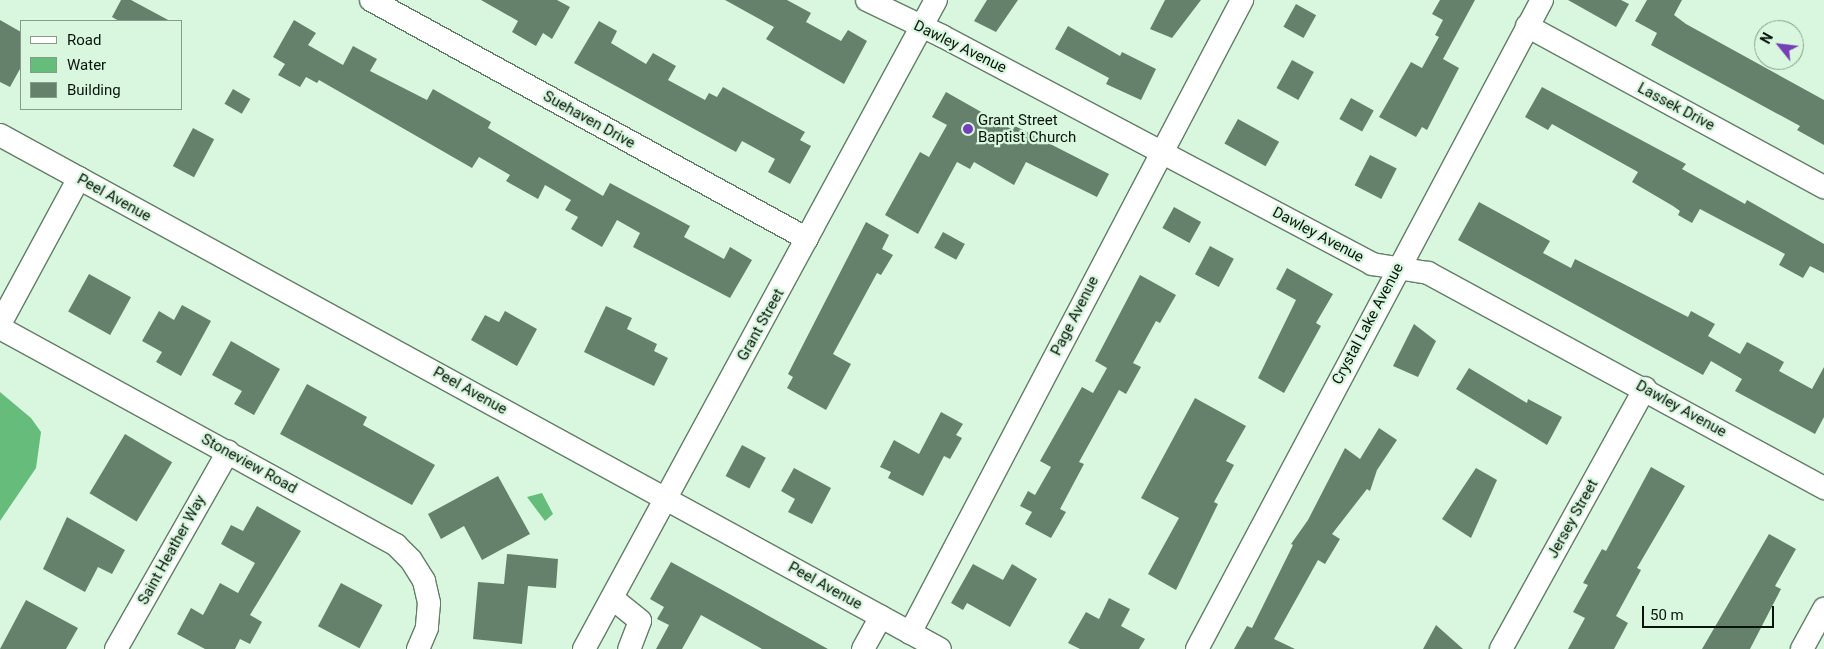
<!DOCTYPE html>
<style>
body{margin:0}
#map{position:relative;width:1824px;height:649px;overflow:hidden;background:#d9f7de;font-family:Roboto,sans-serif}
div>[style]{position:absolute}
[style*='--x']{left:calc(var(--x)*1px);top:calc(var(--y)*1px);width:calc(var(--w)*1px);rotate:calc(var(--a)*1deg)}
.water>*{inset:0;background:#65bc7b}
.building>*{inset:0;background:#66816b;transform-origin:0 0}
.roads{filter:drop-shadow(1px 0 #627d67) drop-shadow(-1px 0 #627d67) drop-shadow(0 1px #627d67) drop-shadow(0 -1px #627d67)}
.minor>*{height:22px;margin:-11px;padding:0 11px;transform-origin:11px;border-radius:11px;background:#fff}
.dots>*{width:14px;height:14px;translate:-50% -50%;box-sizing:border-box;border:2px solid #d9f7de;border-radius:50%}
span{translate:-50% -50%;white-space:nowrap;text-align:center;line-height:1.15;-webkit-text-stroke:4.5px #d9f7de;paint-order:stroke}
.street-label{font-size:15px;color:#09140c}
.poi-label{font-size:15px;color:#09140c}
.left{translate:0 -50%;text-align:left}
.legend{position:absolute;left:20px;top:20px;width:162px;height:90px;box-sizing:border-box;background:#d9f7de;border:1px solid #869c8a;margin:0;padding:6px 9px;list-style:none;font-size:15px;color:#09140c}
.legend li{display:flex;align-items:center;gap:10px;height:25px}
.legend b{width:25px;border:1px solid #869c8a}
.north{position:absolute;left:1754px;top:20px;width:50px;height:50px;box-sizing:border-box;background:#d9f7de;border:1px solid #869c8a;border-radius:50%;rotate:299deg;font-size:14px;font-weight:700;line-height:20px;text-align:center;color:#09140c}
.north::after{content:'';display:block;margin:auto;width:18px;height:22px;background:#7540b7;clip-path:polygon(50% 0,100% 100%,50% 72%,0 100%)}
.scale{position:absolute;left:1642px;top:606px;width:132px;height:22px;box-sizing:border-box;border:2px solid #09140c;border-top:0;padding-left:6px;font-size:15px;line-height:18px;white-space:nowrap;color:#09140c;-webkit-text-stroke:4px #d9f7de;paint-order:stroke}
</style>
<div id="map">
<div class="water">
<div style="clip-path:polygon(0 392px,31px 418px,41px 432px,36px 468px,0 521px)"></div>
<div style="clip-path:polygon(542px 493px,553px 514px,545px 521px,527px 497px)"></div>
</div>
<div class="building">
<div style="clip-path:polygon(121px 0,131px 0,170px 21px,119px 21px,112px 17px)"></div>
<div style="clip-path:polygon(481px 0,557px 0,570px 7px,552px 39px,543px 33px,536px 46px,512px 32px,518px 21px)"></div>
<div style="clip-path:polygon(725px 0,787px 0,811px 13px,806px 22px,841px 41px,848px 30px,867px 41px,844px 84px,766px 39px,774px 27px)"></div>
<div style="clip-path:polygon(987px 0,1018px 0,996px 32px,974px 21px)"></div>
<div style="clip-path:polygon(1165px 0,1201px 0,1172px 38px,1150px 29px)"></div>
<div style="clip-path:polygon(1440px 0,1475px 0,1443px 59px,1459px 68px,1427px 130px,1422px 127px,1416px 137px,1379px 117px,1411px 62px,1422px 68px,1439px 37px,1435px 35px,1443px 20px,1432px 14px)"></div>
<div style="clip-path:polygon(1568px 0,1621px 0,1629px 4px,1616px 27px)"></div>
<div style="clip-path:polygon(1647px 0,1682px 0,1674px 15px,1686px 24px,1824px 100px,1824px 145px,1797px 130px,1800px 126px,1651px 45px,1657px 33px,1635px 21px)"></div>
<div style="left:1296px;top:4px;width:23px;height:26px;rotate:29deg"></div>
<div style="clip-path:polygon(0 20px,21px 32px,21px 67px,10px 87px,0 82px)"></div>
<div style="clip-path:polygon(294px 20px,316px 33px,308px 45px,343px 65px,353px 46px,377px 59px,370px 71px,427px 100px,433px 89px,491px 122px,488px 128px,603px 196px,610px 183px,690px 226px,684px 237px,724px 259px,730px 247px,752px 260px,730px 298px,633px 247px,640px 233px,617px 220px,602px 247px,571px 229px,578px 217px,565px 210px,571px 200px,545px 185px,538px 199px,506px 181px,510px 175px,479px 157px,472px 168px,319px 80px,317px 83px,306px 77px,300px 87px,278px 75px,285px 64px,273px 57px)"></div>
<div style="clip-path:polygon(599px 21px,617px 31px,611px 43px,646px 64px,653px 53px,676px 66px,668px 80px,705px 100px,709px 93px,717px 97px,723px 87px,805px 132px,800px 140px,811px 146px,790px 184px,768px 172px,775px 159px,742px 141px,736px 152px,574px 63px)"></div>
<div style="clip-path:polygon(1068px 26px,1120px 56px,1122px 52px,1156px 69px,1141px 100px,1106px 84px,1109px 78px,1055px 49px)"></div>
<div style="left:1292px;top:60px;width:25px;height:32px;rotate:29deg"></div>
<div style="clip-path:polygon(1542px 87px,1686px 164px,1682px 169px,1745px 204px,1747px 200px,1824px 244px,1824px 273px,1810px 266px,1803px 278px,1779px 265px,1785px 254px,1700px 209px,1692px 223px,1678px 215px,1680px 211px,1673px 206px,1632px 182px,1638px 172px,1552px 124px,1548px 130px,1525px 117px)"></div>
<div style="left:233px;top:89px;width:20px;height:17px;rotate:30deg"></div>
<div style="clip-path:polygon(946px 92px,1013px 130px,1015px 126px,1109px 174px,1097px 197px,1026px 162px,1014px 185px,974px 162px,970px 169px,957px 162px,918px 234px,885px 215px,920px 152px,929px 157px,947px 125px,932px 117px)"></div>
<div style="left:1351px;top:98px;width:26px;height:24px;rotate:29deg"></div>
<div style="left:1238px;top:119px;width:47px;height:28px;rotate:29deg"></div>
<div style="left:193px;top:128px;width:24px;height:43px;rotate:28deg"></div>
<div style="left:1370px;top:155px;width:30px;height:34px;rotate:27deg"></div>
<div style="clip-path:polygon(1479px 202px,1550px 241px,1543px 253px,1571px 268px,1575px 259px,1688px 317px,1691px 311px,1715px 324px,1708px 336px,1740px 354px,1747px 342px,1784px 362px,1779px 371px,1812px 389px,1824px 367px,1824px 417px,1815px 434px,1735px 391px,1742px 379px,1711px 361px,1703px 375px,1458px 240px)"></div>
<div style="left:1174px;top:207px;width:31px;height:24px;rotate:29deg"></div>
<div style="clip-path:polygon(866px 222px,889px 235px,882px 249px,893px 255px,881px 275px,877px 273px,833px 354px,851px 364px,826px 410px,787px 388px,793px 377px,788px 374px)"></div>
<div style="left:943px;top:232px;width:25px;height:18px;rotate:29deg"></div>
<div style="left:1210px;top:246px;width:27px;height:32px;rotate:28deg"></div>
<div style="clip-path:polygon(1287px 268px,1333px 294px,1316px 323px,1321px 326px,1284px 393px,1258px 378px,1296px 300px,1276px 289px)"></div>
<div style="left:89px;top:274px;width:48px;height:43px;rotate:29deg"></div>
<div style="clip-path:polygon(1140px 275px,1176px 295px,1160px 323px,1156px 321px,1133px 363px,1141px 367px,1126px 394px,1119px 390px,1079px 462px,1084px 464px,1060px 509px,1066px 512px,1051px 538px,1025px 524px,1032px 512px,1020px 506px,1028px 491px,1035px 495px,1051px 467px,1040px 461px,1082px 387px,1093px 393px,1107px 368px,1095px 361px)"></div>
<div style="clip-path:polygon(182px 305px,211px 321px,181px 376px,156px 362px,162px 352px,142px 341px,159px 311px,174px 320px)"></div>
<div style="clip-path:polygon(606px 306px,632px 318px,627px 329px,657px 344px,654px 351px,668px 358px,654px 386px,584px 352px)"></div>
<div style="clip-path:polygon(505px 311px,537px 329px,517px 366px,471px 340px,485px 315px,499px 322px)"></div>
<div style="clip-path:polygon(1414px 324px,1436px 341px,1418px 377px,1393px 366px)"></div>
<div style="clip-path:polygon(231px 341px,280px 369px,254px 415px,234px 404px,242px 391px,212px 375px)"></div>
<div style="clip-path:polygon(1469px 368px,1527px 403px,1528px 399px,1562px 417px,1547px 445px,1456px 389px)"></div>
<div style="clip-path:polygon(307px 384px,367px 417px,363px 425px,435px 465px,412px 505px,280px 434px)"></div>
<div style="clip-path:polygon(1195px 398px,1246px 426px,1226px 461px,1234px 465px,1214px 502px,1218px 504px,1176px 590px,1148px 574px,1179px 518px,1141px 498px)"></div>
<div style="clip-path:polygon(941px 412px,963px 424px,956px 435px,962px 438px,950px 459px,944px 456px,923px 496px,888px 478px,891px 472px,880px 467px,894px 440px,919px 454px)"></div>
<div style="clip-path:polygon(1379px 428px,1397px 440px,1377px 470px,1370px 491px,1367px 489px,1332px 534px,1340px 539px,1325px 564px,1318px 560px,1274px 639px,1295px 649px,1234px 649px,1247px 626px,1252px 628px,1293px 545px,1291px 544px,1308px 520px,1345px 448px,1360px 459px)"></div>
<div style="left:125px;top:434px;width:55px;height:69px;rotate:31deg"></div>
<div style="left:742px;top:445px;width:27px;height:35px;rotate:28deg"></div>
<div style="clip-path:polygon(1651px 467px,1685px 486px,1637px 568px,1641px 570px,1616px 616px,1628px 623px,1614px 649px,1568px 649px,1585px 618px,1573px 612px,1588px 585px,1583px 583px,1602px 549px,1606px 551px)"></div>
<div style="clip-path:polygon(794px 468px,831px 488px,812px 524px,788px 512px,795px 499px,781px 491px)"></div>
<div style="clip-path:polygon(1476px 468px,1497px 480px,1471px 538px,1442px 519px)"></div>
<div style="clip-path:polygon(498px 476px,530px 534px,482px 560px,464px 526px,441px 539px,428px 514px)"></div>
<div style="clip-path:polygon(257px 506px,301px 531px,250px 615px,262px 622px,250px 644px,240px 639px,235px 649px,205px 649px,177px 634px,191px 608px,203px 615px,220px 583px,238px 593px,255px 563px,221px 544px,231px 525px,243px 531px)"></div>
<div style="clip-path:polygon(67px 517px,125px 550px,112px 574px,98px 567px,85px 592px,43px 569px)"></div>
<div style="clip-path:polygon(1769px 534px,1796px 549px,1775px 586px,1781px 589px,1750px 649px,1702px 649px)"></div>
<div style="clip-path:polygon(507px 554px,558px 559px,556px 588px,528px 586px,522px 644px,473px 639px,478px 582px,504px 584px)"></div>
<div style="clip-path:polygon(671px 562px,724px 591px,828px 649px,762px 649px,701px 615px,682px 649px,656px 649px,669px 625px,657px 619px,664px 607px,650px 599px)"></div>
<div style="clip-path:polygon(973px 564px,1003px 580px,1012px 564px,1037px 579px,1010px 627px,967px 603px,963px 610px,951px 603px)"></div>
<div style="left:341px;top:583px;width:47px;height:49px;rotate:28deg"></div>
<div style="clip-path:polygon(1109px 598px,1130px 609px,1121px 626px,1145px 639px,1139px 649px,1080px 649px,1068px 643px,1086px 612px,1099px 619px)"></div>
<div style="clip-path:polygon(26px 600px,78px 628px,66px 649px,0 649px)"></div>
<div style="clip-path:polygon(1436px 625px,1463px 649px,1423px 649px)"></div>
</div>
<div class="roads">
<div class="minor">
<div style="--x:371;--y:0;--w:497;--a:28.7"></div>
<div style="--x:867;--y:0;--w:83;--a:25.6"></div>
<div style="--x:942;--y:36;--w:487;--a:27.9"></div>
<div style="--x:1372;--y:264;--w:57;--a:9.1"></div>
<div style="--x:1428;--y:273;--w:451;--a:28.5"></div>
<div style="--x:1527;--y:26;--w:338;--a:28.5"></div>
<div style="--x:0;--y:135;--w:1071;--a:28.67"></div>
<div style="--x:0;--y:324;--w:166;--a:-61.6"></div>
<div style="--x:0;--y:328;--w:452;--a:28.7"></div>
<div style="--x:396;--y:545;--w:21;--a:45"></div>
<div style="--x:411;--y:560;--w:25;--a:58"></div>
<div style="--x:424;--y:581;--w:23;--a:77"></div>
<div style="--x:429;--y:603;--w:25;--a:95"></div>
<div style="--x:427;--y:628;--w:23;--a:113"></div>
<div style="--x:612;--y:598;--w:36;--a:39"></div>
<div style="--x:640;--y:621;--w:30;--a:111"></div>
<div style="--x:910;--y:633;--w:715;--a:-62.32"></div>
<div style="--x:116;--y:649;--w:227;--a:-60.4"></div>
<div style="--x:584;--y:649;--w:738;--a:-61.53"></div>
<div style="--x:863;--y:649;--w:37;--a:-61"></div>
<div style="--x:1197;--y:649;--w:735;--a:-62.01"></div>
<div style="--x:1501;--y:649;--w:298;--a:-61.1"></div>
<div style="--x:1802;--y:649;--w:46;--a:-61.2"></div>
</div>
</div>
<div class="dots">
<div style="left:968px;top:129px;background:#7540b7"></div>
</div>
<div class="street-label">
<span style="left:960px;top:47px;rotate:26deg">Dawley Avenue</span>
<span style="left:1676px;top:107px;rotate:28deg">Lassek Drive</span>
<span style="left:589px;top:120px;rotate:29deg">Suehaven Drive</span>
<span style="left:114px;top:198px;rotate:29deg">Peel Avenue</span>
<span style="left:1318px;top:235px;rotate:28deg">Dawley Avenue</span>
<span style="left:1075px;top:316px;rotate:-63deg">Page Avenue</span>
<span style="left:1368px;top:324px;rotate:-62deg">Crystal Lake Avenue</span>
<span style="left:761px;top:325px;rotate:-61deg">Grant Street</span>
<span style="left:470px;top:391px;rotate:29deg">Peel Avenue</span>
<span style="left:1681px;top:409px;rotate:29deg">Dawley Avenue</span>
<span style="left:249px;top:464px;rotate:29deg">Stoneview Road</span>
<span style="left:1573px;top:519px;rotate:-61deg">Jersey Street</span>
<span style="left:172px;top:550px;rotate:-61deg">Saint Heather Way</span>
<span style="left:825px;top:586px;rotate:29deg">Peel Avenue</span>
</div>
<div class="poi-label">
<span class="left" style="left:978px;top:129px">Grant Street<br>Baptist Church</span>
</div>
<ul class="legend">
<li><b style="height:6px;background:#fff"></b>Road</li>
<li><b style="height:14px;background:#65bc7b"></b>Water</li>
<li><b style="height:14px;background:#66816b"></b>Building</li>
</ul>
<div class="north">N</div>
<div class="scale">50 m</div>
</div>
